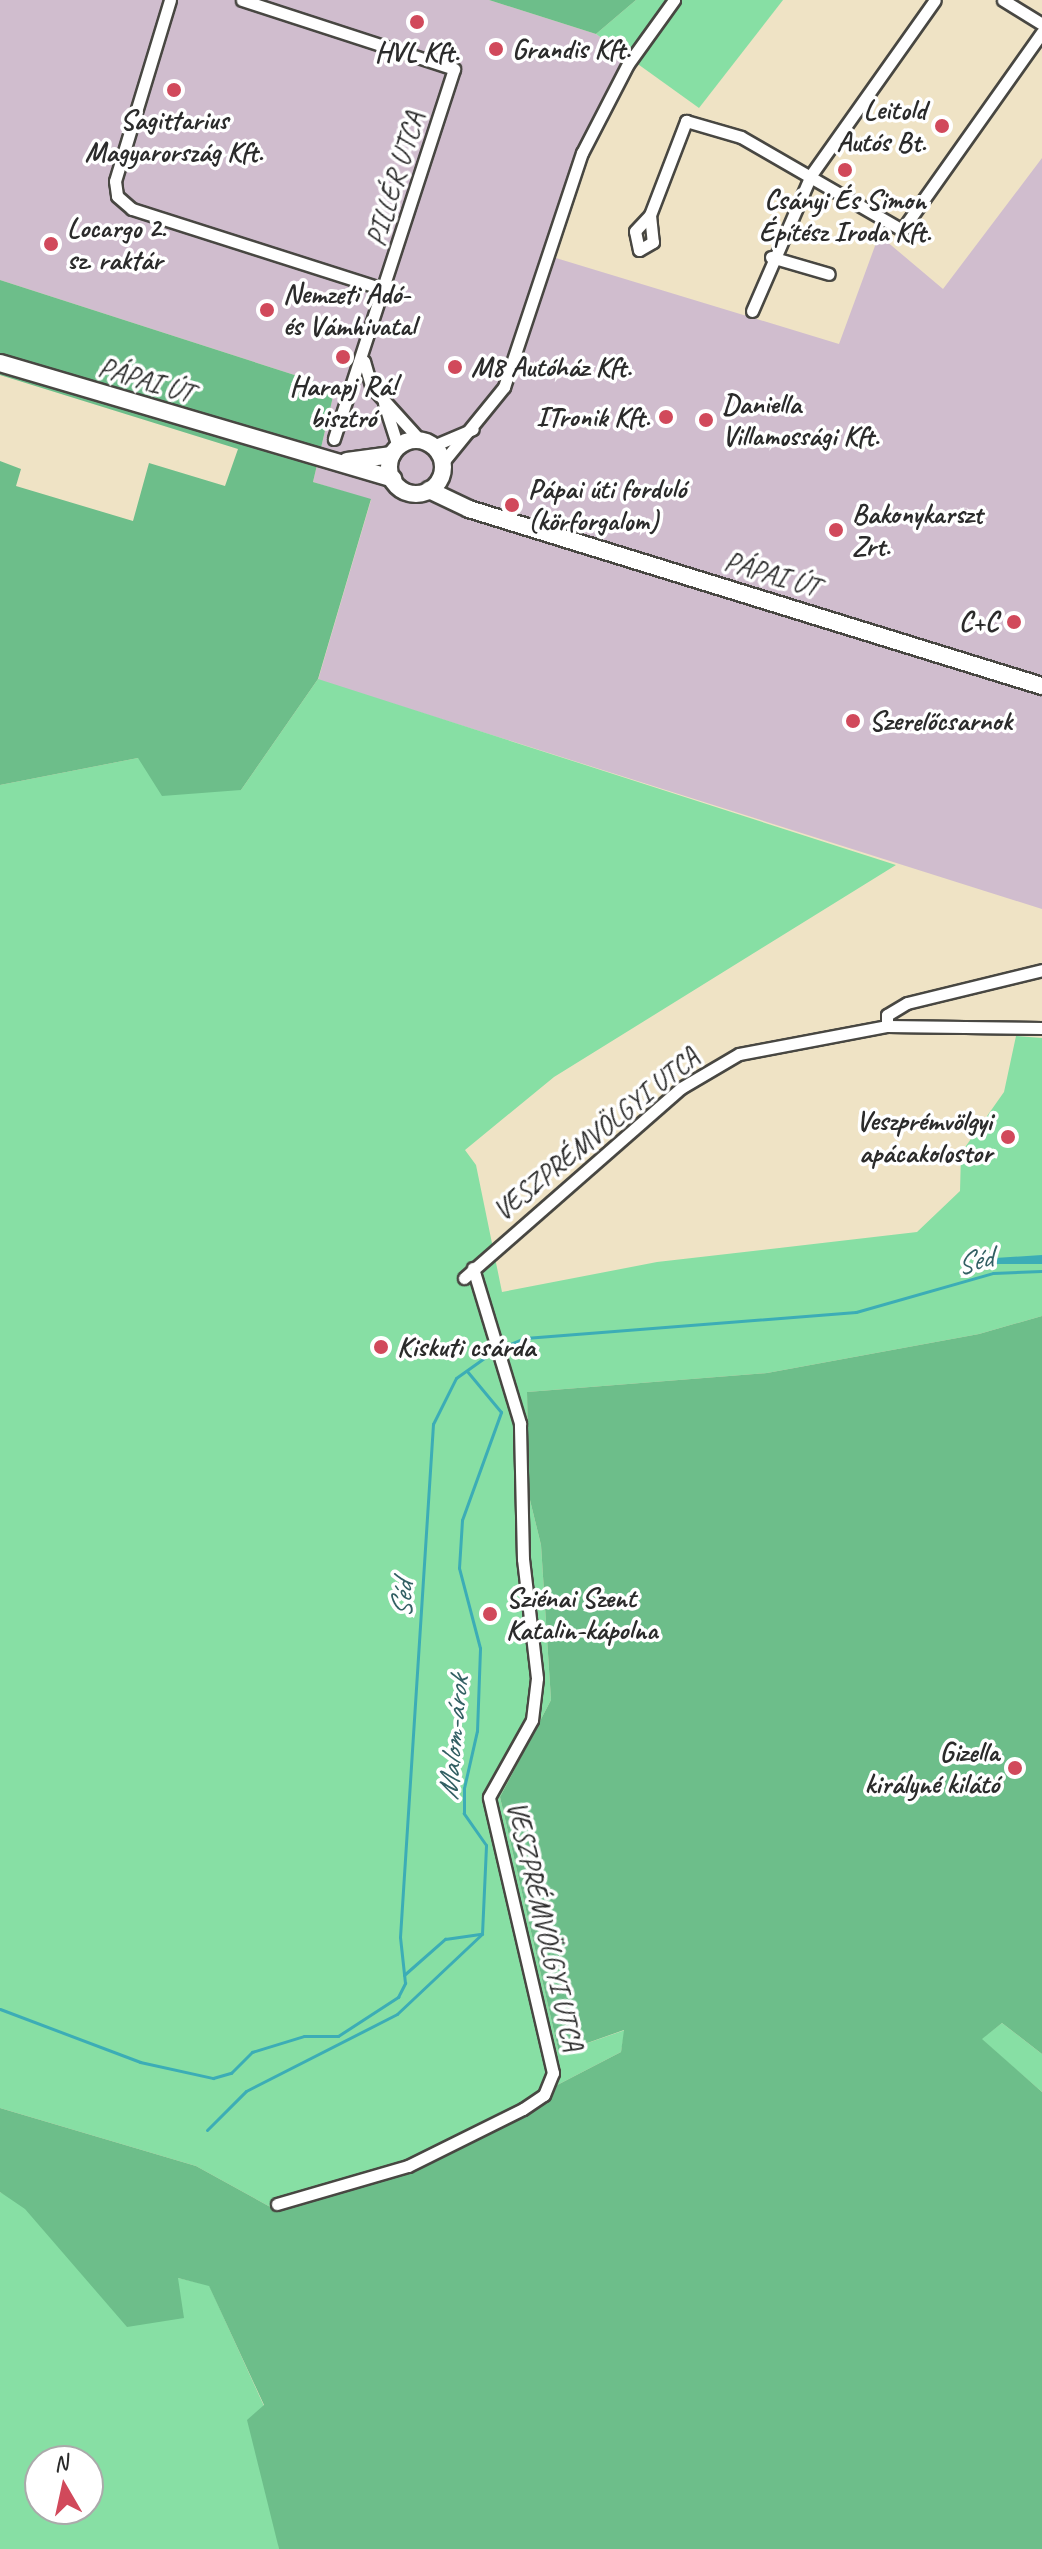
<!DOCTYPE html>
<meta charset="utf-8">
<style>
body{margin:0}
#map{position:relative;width:1042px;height:2549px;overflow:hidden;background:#efe3c5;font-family:Caveat,sans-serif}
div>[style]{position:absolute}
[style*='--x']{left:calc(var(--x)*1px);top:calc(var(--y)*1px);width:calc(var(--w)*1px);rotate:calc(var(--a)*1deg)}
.industrial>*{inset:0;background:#d0bdce}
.green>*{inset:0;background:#87dfa4}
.forest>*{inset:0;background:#6dbe8a}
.water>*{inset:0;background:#3cadb6}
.stream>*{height:3px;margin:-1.5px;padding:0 1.5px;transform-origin:1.5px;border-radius:1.5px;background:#3cadb6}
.roads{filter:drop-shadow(2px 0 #484742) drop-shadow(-2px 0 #484742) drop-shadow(0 2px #484742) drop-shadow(0 -2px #484742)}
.street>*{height:11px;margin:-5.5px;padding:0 5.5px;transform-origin:5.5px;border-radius:5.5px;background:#fff}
.secondary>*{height:16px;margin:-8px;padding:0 8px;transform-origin:8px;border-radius:8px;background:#fff}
.secondary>.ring{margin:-8px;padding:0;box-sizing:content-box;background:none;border:16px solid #fff;border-radius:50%}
.dots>*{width:22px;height:22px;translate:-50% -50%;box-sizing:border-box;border:4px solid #fff;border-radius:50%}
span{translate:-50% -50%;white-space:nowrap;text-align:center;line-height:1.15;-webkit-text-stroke:7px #fff;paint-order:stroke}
.poi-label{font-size:28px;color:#2b2b2b;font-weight:700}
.left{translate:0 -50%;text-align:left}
.right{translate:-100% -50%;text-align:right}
.street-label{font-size:28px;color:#2b2b2b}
.water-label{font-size:30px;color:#325f63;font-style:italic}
.north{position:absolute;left:24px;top:2445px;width:80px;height:80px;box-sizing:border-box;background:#fff;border:2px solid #aaa;border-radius:50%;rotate:351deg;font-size:22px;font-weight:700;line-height:32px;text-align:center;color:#2b2b2b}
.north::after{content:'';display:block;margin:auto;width:28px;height:36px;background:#d1495b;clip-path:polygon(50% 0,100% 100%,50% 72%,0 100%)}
</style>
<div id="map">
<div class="industrial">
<div style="clip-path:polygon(0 0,489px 0,596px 34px,630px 58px,602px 108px,546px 255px,839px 344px,879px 235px,943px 289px,1042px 158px,1042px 909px,318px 680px,371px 500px,313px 482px,335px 388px,0 280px)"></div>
</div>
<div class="green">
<div style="clip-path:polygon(636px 0,783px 0,699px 108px,596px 34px)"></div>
<div style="clip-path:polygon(318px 679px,896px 865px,554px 1077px,465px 1150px,476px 1165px,502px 1292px,657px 1262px,917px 1232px,960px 1191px,961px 1153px,1004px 1092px,1016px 1036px,1042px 1038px,1042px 1316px,979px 1334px,767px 1373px,527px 1392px,529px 1496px,541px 1545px,551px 1700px,500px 1797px,559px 2053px,625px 2030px,621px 2052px,407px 2163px,274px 2209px,196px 2166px,0 2108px,0 785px,138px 758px,241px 790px)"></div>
<div style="clip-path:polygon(1002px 2023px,1042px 2054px,1042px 2092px,981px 2039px)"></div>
<div style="clip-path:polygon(evenodd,0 2192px,178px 2278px,209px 2285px,264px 2406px,279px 2549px,0 2549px,0 2192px,40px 2461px,88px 2461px,88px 2509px,40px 2509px,40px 2461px)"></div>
</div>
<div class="forest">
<div style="clip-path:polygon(489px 0,636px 0,596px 34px)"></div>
<div style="clip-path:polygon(0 280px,335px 388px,313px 482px,371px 499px,318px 679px,241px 790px,162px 796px,138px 758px,0 785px,0 461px,21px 469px,16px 486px,133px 521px,149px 463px,225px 486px,238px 449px,0 375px)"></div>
<div style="clip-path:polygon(1042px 1316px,1042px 2054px,1002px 2023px,982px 2039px,1042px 2092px,1042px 2549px,279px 2549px,247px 2420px,264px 2405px,209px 2286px,178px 2278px,184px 2318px,127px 2327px,25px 2209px,0 2192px,0 2108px,196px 2166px,274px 2209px,407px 2163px,621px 2052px,624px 2030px,559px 2053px,500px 1797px,551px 1700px,541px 1545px,529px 1496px,527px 1392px,767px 1373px,979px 1334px)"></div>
</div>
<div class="water">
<div style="clip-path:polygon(1042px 1255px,1042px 1264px,995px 1264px,995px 1258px)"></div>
</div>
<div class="stream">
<div style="--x:501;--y:1348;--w:26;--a:-23"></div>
<div style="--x:525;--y:1338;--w:332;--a:-4.5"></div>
<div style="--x:856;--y:1312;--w:142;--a:-15.9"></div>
<div style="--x:993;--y:1273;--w:49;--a:-2.3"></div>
<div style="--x:404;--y:1975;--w:55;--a:-41.3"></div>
<div style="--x:445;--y:1939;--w:37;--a:-8"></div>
<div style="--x:0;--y:2009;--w:150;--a:20.7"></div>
<div style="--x:140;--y:2062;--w:75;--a:12.4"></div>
<div style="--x:213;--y:2078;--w:19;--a:-16"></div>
<div style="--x:231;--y:2073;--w:30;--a:-45"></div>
<div style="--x:252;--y:2052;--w:54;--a:-17.1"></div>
<div style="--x:304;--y:2036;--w:34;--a:0"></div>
<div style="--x:338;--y:2036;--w:72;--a:-33"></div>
<div style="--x:398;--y:1997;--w:16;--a:-63"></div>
<div style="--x:405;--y:1983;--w:46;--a:-96.2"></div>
<div style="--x:400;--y:1937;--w:514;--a:-86.32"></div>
<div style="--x:433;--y:1424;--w:51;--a:-63.4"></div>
<div style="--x:456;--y:1378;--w:47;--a:-35.4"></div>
<div style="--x:207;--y:2130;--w:55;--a:-45"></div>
<div style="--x:246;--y:2091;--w:169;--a:-27"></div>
<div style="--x:397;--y:2014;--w:117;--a:-43.3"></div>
<div style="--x:482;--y:1934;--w:89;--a:-87.4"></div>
<div style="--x:486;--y:1845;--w:39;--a:-125"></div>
<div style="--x:464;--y:1813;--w:25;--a:-90"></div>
<div style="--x:464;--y:1788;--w:58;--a:-77.2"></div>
<div style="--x:477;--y:1731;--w:83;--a:-87.9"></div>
<div style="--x:480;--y:1648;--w:83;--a:-104.7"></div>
<div style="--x:459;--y:1568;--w:48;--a:-86.4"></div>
<div style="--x:462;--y:1520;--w:115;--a:-70.1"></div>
<div style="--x:501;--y:1412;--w:53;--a:-129.7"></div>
</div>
<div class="roads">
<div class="street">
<div style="--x:170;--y:0;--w:189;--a:106.9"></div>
<div style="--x:115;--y:181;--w:15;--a:82"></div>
<div style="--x:117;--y:196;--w:20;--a:41"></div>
<div style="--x:132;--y:209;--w:267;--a:17.7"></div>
<div style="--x:242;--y:0;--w:223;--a:18"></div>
<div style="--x:454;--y:69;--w:389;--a:108"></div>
<div style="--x:1003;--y:0;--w:46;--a:31.6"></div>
<div style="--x:650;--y:215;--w:27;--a:84"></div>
<div style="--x:653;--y:242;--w:16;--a:150"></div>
<div style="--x:639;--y:250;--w:19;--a:-102"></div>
<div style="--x:635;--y:231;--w:22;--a:-47"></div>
<div style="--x:650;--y:215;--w:101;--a:-69"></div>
<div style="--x:686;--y:121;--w:57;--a:16.2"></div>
<div style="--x:741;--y:137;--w:186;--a:30"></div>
<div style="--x:902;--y:230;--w:242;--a:-54.7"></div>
<div style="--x:771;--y:257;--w:60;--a:16.3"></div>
<div style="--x:752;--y:311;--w:148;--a:-66.5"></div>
<div style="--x:811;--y:175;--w:214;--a:-54.7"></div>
<div style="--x:364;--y:361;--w:26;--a:74"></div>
<div style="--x:371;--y:386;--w:73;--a:47.8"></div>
<div style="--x:384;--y:403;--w:46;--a:72.3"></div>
<div style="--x:433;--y:446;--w:43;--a:-23"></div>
<div style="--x:443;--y:462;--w:97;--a:-50.9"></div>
<div style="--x:504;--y:387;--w:247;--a:-71.6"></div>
<div style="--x:582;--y:153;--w:100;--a:-62.7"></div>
<div style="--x:628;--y:64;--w:79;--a:-54.3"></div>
<div style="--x:887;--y:1026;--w:11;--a:-90"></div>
<div style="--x:887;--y:1015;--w:23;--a:-31"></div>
<div style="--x:907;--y:1003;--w:139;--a:-13.7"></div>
<div style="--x:464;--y:1278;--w:288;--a:-41.2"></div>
<div style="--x:681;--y:1088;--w:67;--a:-30.4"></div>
<div style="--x:739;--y:1054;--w:151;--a:-10.7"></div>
<div style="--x:887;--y:1026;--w:155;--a:0.7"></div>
<div style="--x:277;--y:2204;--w:136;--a:-16.2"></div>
<div style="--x:408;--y:2166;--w:128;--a:-26.4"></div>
<div style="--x:523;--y:2109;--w:25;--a:-34"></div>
<div style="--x:544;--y:2095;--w:24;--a:-68"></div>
<div style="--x:553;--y:2073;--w:283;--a:-103.1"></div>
<div style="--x:489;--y:1797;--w:88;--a:-60.8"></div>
<div style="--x:532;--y:1720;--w:42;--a:-83.2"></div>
<div style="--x:537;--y:1678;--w:120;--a:-96.7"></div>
<div style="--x:523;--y:1559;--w:136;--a:-91.3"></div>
<div style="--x:520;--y:1423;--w:162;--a:-106.9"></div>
</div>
<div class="secondary">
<div style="--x:0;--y:363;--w:410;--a:16.4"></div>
<div class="ring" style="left:389px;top:440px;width:38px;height:38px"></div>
<div style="--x:347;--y:461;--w:45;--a:-7.6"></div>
<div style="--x:429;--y:490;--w:44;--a:25.4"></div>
<div style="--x:469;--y:509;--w:600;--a:17.17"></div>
</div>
</div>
<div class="dots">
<div style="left:417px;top:22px;background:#d1495b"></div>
<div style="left:496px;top:49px;background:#d1495b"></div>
<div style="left:174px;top:90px;background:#d1495b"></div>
<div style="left:942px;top:126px;background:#d1495b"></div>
<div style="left:845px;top:170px;background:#d1495b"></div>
<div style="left:51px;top:244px;background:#d1495b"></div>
<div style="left:267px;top:310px;background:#d1495b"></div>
<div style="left:343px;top:357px;background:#d1495b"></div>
<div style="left:455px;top:367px;background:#d1495b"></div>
<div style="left:666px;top:417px;background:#d1495b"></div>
<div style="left:706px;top:420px;background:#d1495b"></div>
<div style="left:512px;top:505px;background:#d1495b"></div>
<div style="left:836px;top:530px;background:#d1495b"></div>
<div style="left:1014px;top:622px;background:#d1495b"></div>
<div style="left:853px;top:721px;background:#d1495b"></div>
<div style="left:1008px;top:1137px;background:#d1495b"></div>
<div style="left:381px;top:1347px;background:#d1495b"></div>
<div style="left:490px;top:1614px;background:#d1495b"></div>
<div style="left:1015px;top:1768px;background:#d1495b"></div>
</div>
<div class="poi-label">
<span class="left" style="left:512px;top:49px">Grandis Kft.</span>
<span style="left:417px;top:52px">HVL Kft.</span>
<span class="right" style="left:926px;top:126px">Leitold<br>Autós Bt.</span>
<span style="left:174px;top:136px">Sagittarius<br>Magyarország Kft.</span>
<span style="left:845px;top:216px">Csányi És Simon<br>Építész Iroda Kft.</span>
<span class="left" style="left:67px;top:244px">Locargo 2.<br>sz. raktár</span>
<span class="left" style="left:283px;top:310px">Nemzeti Adó-<br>és Vámhivatal</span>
<span class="left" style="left:471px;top:367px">M8 Autóház Kft.</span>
<span style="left:343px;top:402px">Harapj Rá!<br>bisztró</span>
<span class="left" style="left:722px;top:420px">Daniella<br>Villamossági Kft.</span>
<span class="right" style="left:650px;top:417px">ITronik Kft.</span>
<span class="left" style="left:528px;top:505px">Pápai úti forduló<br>(körforgalom)</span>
<span class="left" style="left:852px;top:530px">Bakonykarszt<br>Zrt.</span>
<span class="right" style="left:998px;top:622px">C+C</span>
<span class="left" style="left:869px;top:721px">Szerelőcsarnok</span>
<span class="right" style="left:992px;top:1137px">Veszprémvölgyi<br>apácakolostor</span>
<span class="left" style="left:397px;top:1347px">Kiskuti csárda</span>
<span class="left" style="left:506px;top:1614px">Sziénai Szent<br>Katalin-kápolna</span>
<span class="right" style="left:999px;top:1768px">Gizella<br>királyné kilátó</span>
</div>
<div class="street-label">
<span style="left:395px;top:179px;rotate:-73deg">PILLÉR UTCA</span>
<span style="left:146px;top:380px;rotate:17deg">PÁPAI ÚT</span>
<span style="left:772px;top:574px;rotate:17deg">PÁPAI ÚT</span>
<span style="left:596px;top:1134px;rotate:-39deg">VESZPRÉMVÖLGYI UTCA</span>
<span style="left:545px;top:1926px;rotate:77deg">VESZPRÉMVÖLGYI UTCA</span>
</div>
<div class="water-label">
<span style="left:974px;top:1261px;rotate:-15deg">Séd</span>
<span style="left:402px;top:1600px;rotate:-87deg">Séd</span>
<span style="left:453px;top:1738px;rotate:-85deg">Malom-árok</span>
</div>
<div class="north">N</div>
</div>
